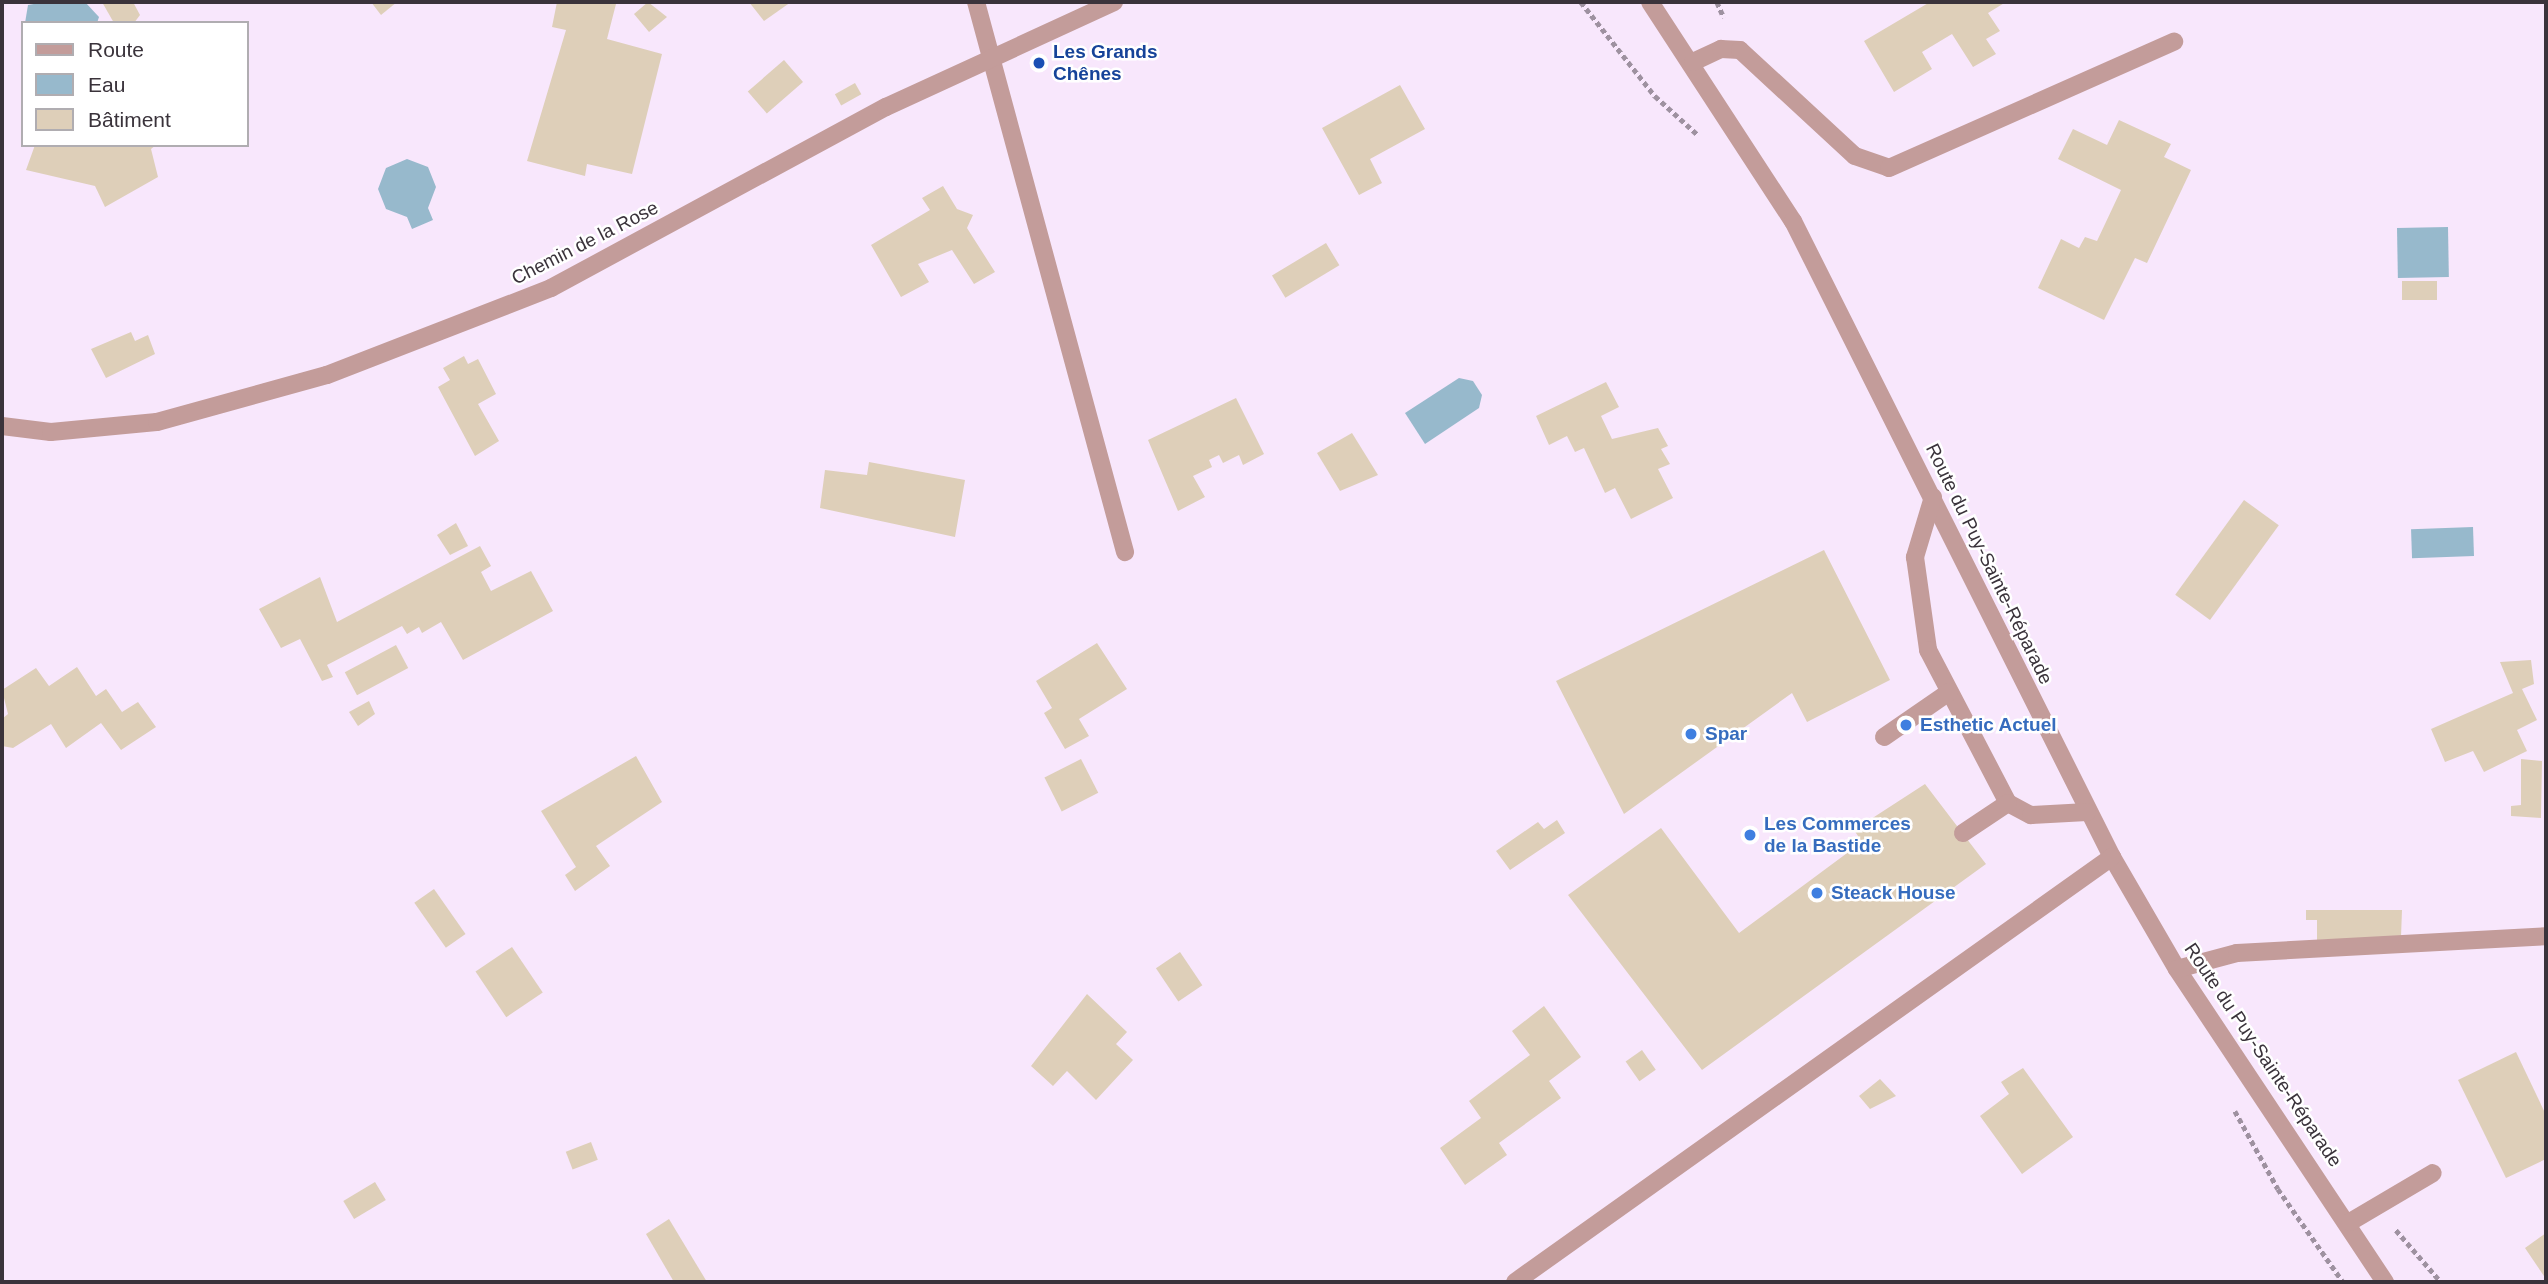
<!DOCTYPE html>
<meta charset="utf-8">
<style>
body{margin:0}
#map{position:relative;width:2548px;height:1284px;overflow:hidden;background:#f8e7fc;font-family:Arial,sans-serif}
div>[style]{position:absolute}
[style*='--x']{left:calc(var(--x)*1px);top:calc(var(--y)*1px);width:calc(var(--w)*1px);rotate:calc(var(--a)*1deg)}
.water>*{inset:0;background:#97b9cc;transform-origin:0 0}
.building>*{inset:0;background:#decfb9;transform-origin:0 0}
.path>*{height:4.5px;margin-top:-2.25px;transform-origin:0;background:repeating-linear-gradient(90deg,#9e91a0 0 5px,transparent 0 8.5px)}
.minor>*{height:18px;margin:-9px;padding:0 9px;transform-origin:9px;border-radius:9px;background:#c39c9a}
.dots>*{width:19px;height:19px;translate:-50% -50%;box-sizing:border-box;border:4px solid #fff;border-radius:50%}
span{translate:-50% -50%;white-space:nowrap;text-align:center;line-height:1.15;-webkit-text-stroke:5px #fff;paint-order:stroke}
.transit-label{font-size:19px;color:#164399;font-weight:700}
.left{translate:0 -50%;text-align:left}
.street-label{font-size:19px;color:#3a333b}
.shop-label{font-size:19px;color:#366cbe;font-weight:700}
.frame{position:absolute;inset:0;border:4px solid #3a333b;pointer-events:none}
.legend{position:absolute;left:21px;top:21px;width:228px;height:126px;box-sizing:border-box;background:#fff;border:2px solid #b0adb1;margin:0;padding:9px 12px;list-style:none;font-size:21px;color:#3a333b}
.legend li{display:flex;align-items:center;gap:14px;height:35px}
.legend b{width:35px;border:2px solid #b0adb1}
</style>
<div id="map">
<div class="water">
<div style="clip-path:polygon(45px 2px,85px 2px,99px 17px,97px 23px,25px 23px,28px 5px)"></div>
<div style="clip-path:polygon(407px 159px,428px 167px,436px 187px,428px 208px,433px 220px,412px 229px,407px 217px,386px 209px,378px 189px,386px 168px)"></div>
<div style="left:2448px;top:227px;width:50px;height:51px;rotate:89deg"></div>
<div style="clip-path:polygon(1459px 378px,1473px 381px,1482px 395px,1479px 408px,1425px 444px,1405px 413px)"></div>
<div style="left:2473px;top:527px;width:29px;height:62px;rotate:88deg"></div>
</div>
<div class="building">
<div style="clip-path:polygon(102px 2px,133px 2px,140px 15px,134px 23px,114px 23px)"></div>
<div style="clip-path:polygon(371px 2px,397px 2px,381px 15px)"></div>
<div style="clip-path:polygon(557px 2px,616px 4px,607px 39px,662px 54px,632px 174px,587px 164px,585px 176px,527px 161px,566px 30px,552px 27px)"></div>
<div style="clip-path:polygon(648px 2px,667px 17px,649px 32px,634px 14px)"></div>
<div style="clip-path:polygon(749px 2px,791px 2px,764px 21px)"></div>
<div style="clip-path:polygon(1930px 2px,2006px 2px,1988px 13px,2000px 31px,1986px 39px,1996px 54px,1973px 67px,1952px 34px,1922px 52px,1932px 69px,1894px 92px,1864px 41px)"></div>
<div style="left:784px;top:60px;width:29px;height:48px;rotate:49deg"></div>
<div style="left:855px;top:83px;width:13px;height:23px;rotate:61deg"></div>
<div style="clip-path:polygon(1400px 85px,1425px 129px,1370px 159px,1382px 183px,1359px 195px,1322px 128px)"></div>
<div style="clip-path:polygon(2119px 120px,2171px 144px,2164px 157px,2191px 170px,2147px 263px,2135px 258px,2104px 320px,2038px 288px,2061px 239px,2079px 248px,2085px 237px,2097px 241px,2121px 190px,2058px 159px,2073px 129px,2107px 145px)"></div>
<div style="clip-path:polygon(35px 145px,156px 145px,151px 149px,158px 177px,105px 207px,95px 186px,26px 170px)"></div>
<div style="clip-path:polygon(943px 186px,957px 209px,973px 215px,967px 228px,995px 272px,974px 284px,952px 250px,918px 264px,929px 282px,901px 297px,871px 245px,930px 210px,922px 198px)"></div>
<div style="left:1326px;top:243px;width:26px;height:63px;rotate:59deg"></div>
<div style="left:2402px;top:281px;width:35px;height:19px"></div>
<div style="clip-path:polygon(131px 332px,135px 341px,148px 335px,155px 354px,106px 378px,91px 349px)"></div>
<div style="clip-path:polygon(464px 356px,468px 364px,478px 359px,496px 394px,478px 404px,499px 441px,475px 456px,438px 387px,450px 380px,443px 368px)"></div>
<div style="clip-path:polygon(1606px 382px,1619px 407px,1601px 416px,1612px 439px,1658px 428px,1668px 446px,1661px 449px,1670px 464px,1658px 469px,1673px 498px,1631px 519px,1615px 488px,1605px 493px,1584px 448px,1575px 452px,1567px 436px,1549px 445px,1536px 416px)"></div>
<div style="clip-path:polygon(1236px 398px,1264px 454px,1243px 465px,1239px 455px,1223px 463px,1219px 455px,1209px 460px,1212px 467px,1193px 476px,1205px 497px,1178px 511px,1148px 440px)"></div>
<div style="clip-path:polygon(1352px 433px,1378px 475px,1340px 491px,1317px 453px)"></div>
<div style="clip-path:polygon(869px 462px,965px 480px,955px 537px,820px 508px,825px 470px,867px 475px)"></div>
<div style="left:2244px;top:500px;width:43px;height:117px;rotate:36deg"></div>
<div style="clip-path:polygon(456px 523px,468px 546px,450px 555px,437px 535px)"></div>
<div style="clip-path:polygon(480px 546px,491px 566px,481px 572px,491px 591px,531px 571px,553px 611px,463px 660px,441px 622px,422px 633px,419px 627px,407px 634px,402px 626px,327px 665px,333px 677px,322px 681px,300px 639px,281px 648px,259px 609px,320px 577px,337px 622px)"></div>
<div style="clip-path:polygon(1824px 550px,1890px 680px,1807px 722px,1792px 693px,1624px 814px,1556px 681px)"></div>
<div style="clip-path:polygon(1097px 643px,1127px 689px,1079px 719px,1089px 736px,1065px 749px,1044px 713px,1052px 708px,1036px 681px)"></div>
<div style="left:396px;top:645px;width:26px;height:58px;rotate:62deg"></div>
<div style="clip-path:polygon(2531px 660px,2534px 684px,2522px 689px,2537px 720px,2517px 730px,2527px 751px,2484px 772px,2473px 751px,2445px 762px,2431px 729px,2513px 693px,2500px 662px)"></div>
<div style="clip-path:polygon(77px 667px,96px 696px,106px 689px,122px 712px,138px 702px,156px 727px,121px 750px,101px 723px,66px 748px,51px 724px,13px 748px,2px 746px,2px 719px,8px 714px,2px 690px,36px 668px,49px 686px)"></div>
<div style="clip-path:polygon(369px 701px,375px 714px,358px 726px,349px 712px)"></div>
<div style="clip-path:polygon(636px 756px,662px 802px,596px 846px,610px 866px,575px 891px,565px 875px,576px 867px,541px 811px)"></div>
<div style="left:1081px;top:759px;width:38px;height:41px;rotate:63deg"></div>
<div style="clip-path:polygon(2521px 759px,2542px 761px,2541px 818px,2511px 816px,2511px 806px,2521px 805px)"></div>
<div style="clip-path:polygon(1925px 784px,1986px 864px,1702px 1070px,1568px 895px,1661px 828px,1739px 933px,1862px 842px,1854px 830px)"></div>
<div style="clip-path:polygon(1557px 820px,1565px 833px,1510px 870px,1496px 851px,1538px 822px,1544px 829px)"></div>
<div style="left:434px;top:889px;width:55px;height:24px;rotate:55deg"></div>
<div style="clip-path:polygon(2306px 910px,2402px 910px,2401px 937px,2317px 940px,2317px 920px,2306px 920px)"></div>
<div style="left:512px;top:947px;width:55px;height:44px;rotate:56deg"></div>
<div style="left:1180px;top:952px;width:40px;height:29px;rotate:56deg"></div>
<div style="clip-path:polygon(1087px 994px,1127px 1032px,1116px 1044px,1133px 1060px,1096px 1100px,1067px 1071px,1053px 1086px,1031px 1066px)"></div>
<div style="clip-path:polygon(1544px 1006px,1581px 1057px,1549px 1081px,1561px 1098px,1499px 1143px,1507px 1155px,1465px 1185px,1440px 1148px,1481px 1118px,1469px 1101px,1530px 1055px,1512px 1031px)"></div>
<div style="left:1642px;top:1050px;width:24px;height:20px;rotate:55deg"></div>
<div style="clip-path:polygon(2516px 1052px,2546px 1115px,2546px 1159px,2506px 1178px,2458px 1080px)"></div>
<div style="clip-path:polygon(2023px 1068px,2073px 1137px,2022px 1174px,1980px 1116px,2009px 1094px,2001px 1082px)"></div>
<div style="clip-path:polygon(1880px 1079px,1896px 1096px,1870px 1109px,1859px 1096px)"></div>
<div style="left:591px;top:1142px;width:19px;height:27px;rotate:69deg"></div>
<div style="left:375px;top:1182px;width:21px;height:37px;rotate:59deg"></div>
<div style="clip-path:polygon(669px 1219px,707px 1282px,674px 1282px,646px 1234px)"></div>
<div style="clip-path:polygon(2546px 1233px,2546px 1279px,2525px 1248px)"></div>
</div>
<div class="path">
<div style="--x:1581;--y:2;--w:120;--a:51.8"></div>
<div style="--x:1655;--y:96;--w:58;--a:42.2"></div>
<div style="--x:1717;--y:2;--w:17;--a:66"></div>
<div style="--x:2235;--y:1111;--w:89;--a:61.1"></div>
<div style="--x:2278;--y:1189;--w:113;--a:55"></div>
<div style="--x:2396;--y:1230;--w:69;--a:49.1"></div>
</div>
<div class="minor">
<div style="--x:976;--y:2;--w:570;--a:74.84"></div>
<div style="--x:1650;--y:2;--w:262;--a:56.9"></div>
<div style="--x:1793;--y:221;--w:712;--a:63.36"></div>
<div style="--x:2112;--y:857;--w:129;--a:59.9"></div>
<div style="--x:2177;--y:969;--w:376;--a:56.4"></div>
<div style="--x:1693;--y:62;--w:31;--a:-25"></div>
<div style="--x:1721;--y:49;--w:19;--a:3"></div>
<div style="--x:1740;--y:50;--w:156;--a:42.7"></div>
<div style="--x:1855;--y:156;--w:36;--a:19"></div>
<div style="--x:1889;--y:168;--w:312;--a:-23.9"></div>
<div style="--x:2;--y:426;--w:49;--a:7"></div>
<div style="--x:51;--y:432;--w:106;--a:-5.4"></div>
<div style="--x:157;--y:422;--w:176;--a:-15.5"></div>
<div style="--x:327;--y:375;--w:240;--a:-21.2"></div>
<div style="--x:551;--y:288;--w:381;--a:-28.4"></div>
<div style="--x:886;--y:107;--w:251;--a:-24.7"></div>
<div style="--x:1933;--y:497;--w:63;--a:106.7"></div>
<div style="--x:1915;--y:557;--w:94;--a:82"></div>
<div style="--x:1928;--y:650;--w:173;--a:62.4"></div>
<div style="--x:2008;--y:803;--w:26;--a:28"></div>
<div style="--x:2031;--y:815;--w:56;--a:-3.1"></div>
<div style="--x:1884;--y:737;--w:79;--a:-34.7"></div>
<div style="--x:1963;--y:833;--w:54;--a:-33.7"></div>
<div style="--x:2177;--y:969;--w:62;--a:-14.9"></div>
<div style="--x:2237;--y:953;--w:309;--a:-3.1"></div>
<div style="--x:2350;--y:1222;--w:96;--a:-30.6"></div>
<div style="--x:1515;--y:1282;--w:733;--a:-35.45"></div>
</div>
<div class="dots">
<div style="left:1039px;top:63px;background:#1a4fb4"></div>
<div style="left:1906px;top:725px;background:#3f7fe0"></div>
<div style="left:1691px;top:734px;background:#3f7fe0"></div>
<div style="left:1750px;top:835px;background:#3f7fe0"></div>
<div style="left:1817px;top:893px;background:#3f7fe0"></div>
</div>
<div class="transit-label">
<span class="left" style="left:1053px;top:63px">Les Grands<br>Chênes</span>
</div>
<div class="street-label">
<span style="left:585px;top:243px;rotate:-27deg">Chemin de la Rose</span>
<span style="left:1989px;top:564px;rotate:64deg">Route du Puy-Sainte-Réparade</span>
<span style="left:2263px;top:1055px;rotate:56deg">Route du Puy-Sainte-Réparade</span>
</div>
<div class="shop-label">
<span class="left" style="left:1920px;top:725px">Esthetic Actuel</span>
<span class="left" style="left:1705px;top:734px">Spar</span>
<span class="left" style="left:1764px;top:835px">Les Commerces<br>de la Bastide</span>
<span class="left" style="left:1831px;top:893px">Steack House</span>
</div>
<div class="frame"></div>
<ul class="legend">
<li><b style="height:9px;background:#c39c9a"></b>Route</li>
<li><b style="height:19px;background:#97b9cc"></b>Eau</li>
<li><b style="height:19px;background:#decfb9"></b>Bâtiment</li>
</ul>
</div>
